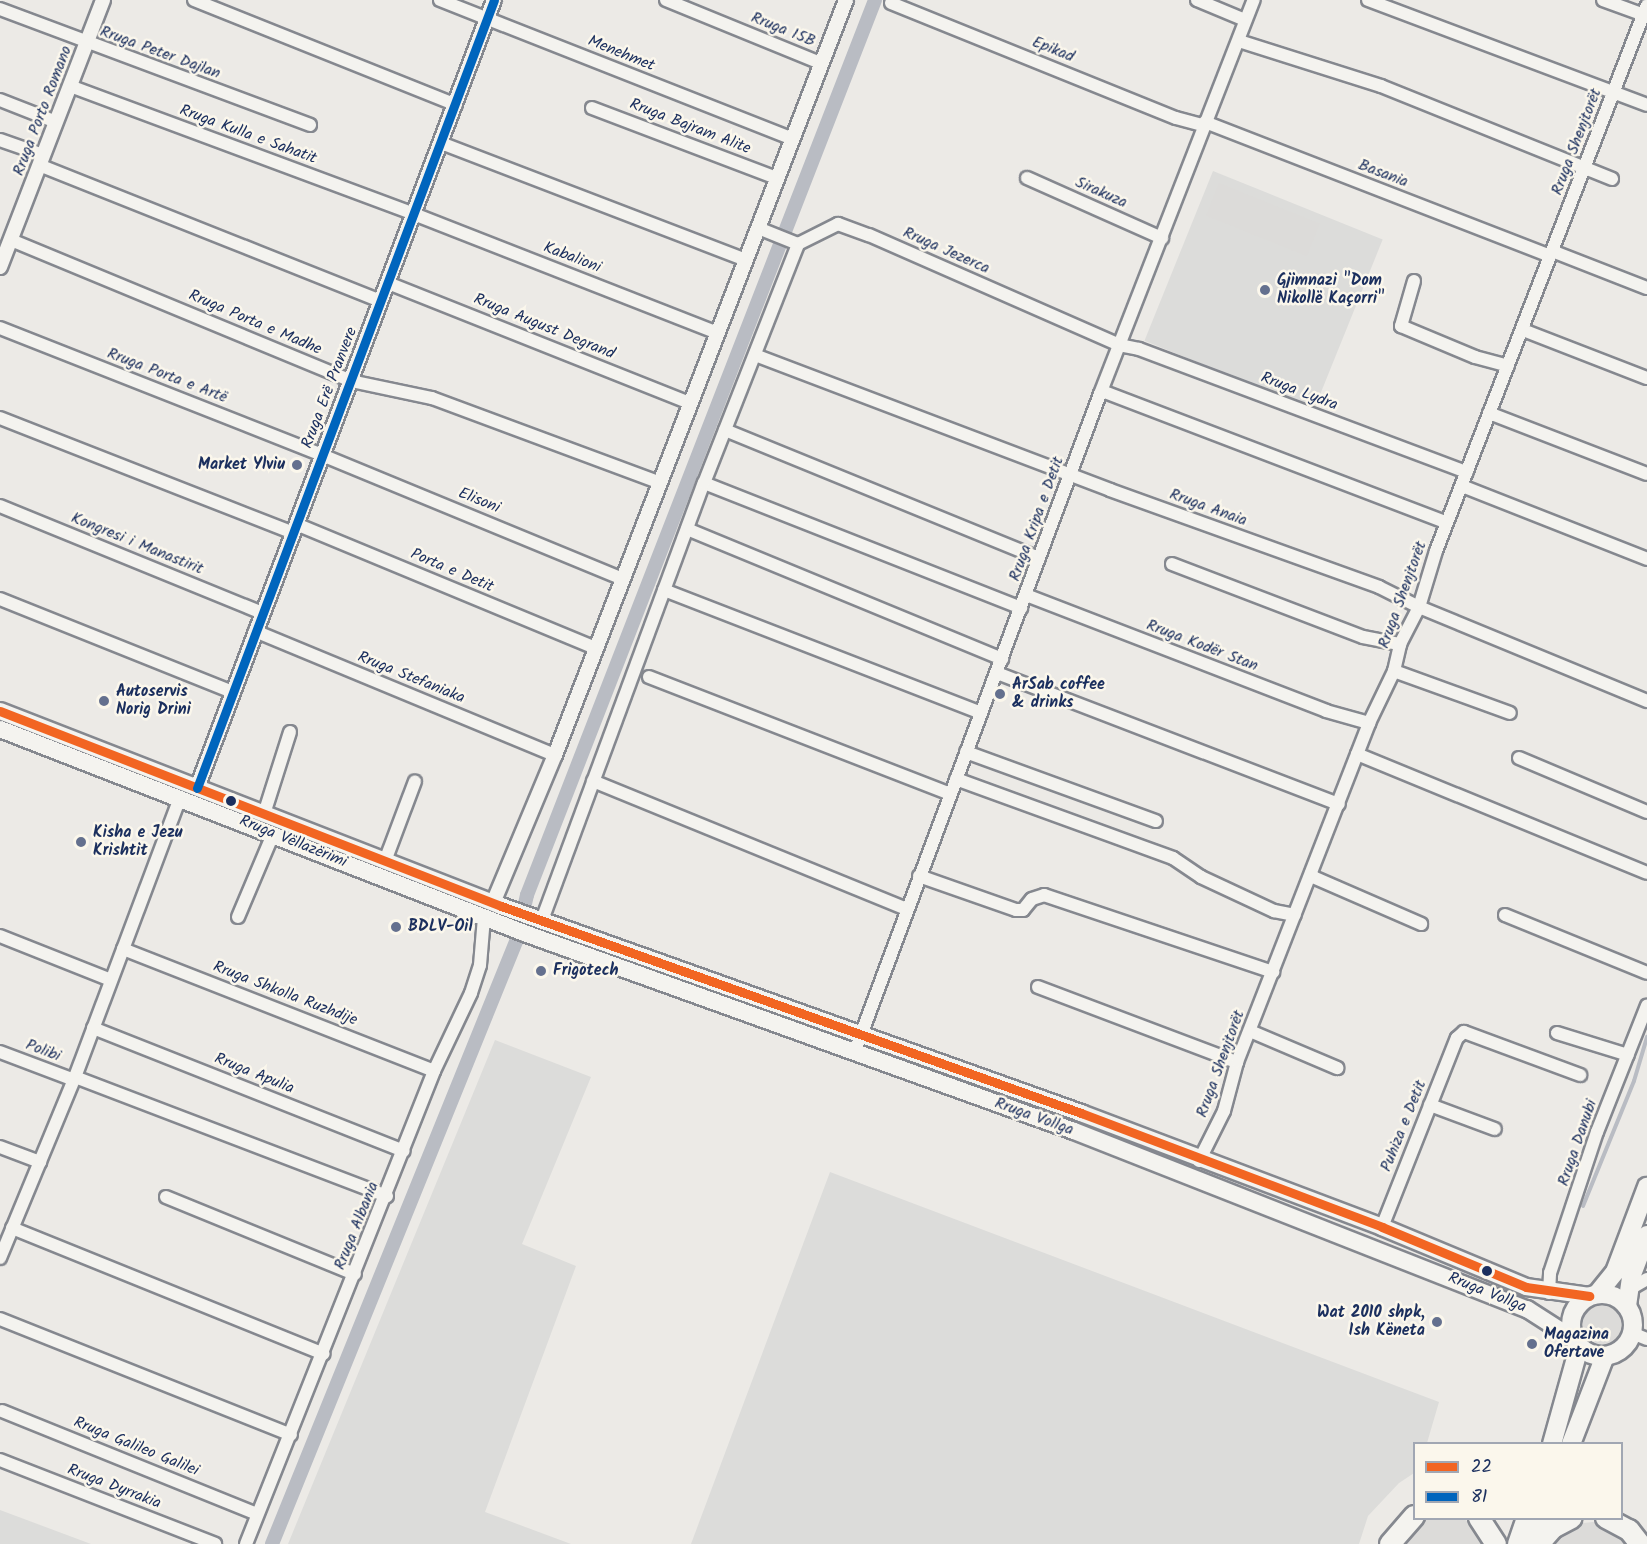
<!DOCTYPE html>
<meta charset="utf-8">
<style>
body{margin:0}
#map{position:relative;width:1647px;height:1544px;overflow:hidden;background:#eceae6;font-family:Kalam,sans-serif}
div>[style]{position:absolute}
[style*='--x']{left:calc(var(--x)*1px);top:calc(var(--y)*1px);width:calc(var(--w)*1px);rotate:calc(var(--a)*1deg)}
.built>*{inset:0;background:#dcdcda;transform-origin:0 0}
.green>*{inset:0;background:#dcdbd9;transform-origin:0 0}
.round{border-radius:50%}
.stream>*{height:4px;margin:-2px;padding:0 2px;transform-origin:2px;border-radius:2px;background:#b9bcc3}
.canal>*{height:14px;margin:-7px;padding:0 7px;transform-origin:7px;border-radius:7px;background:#b9bcc3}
.roads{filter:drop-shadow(2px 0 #85888f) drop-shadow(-2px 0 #85888f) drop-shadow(0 2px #85888f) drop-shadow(0 -2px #85888f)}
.minor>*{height:12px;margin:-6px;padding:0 6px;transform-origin:6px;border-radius:6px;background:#f4f3ef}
.tertiary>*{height:14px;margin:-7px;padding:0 7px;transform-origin:7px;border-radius:7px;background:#f4f3ef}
.secondary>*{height:16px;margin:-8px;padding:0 8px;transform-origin:8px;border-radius:8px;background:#f4f3ef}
.primary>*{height:18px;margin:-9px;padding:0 9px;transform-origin:9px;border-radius:9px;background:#f4f3ef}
.primary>.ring{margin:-9px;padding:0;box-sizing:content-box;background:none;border:18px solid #f4f3ef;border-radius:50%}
.trunk>*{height:20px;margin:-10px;padding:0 10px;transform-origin:10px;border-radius:10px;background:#f4f3ef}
.bus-1>*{height:9px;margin:-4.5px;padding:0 4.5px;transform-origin:4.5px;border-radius:4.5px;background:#f26522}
.bus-2>*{height:9px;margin:-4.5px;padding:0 4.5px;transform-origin:4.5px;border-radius:4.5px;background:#0065bd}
.dots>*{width:16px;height:16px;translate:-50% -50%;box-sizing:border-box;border:3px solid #fbf7ec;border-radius:50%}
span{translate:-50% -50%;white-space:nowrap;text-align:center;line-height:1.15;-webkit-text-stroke:5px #fbf7ec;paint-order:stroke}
.street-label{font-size:16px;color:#1b2f5e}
.poi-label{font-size:16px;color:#1b2f5e;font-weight:700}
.left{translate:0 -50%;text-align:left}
.right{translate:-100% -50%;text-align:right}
.legend{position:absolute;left:1413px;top:1442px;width:210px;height:78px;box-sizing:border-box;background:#fbf7ec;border:2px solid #a1a7b3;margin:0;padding:8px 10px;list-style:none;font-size:18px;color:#1b2f5e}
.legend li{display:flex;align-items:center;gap:12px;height:30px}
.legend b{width:30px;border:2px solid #a1a7b3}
</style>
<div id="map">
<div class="built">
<div style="left:1213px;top:171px;width:183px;height:183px;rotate:22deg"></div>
<div style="clip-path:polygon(495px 1040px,591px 1077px,522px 1244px,576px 1266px,485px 1512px,571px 1544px,288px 1544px)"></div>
<div style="clip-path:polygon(830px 1172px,1439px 1402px,1427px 1443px,1414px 1444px,1414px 1473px,1399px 1483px,1368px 1516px,1359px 1544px,691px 1544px)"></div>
<div style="clip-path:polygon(0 1510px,91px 1544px,0 1544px)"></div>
</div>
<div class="green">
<div style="left:1219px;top:183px;width:109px;height:35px;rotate:22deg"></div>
<div class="round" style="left:1580px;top:1303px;width:44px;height:44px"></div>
<div style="clip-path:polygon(1421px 1518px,1463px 1519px,1474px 1524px,1489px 1544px,1395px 1544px)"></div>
<div style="clip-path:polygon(1593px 1522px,1603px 1524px,1632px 1544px,1547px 1544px,1574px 1524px)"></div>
</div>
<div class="stream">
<div style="--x:1583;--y:1206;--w:135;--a:-67.8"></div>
<div style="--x:1634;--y:1081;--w:46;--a:-73.5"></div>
</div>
<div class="canal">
<div style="--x:272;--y:1544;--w:653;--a:-67.95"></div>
<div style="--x:517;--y:939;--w:45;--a:-77.2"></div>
<div style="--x:527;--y:895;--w:960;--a:-68.75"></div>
</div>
<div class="roads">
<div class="minor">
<div style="--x:194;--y:0;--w:282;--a:21.8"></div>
<div style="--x:440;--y:0;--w:377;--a:21.5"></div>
<div style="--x:666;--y:0;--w:166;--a:22.2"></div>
<div style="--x:1197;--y:0;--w:52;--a:22.6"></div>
<div style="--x:1368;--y:0;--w:298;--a:20.6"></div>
<div style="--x:1603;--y:0;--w:47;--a:20"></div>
<div style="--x:891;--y:3;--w:307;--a:22"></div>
<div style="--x:1176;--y:118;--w:28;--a:15"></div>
<div style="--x:0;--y:9;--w:331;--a:20.5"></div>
<div style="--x:1239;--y:41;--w:149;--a:17.6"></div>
<div style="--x:1381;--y:86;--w:249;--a:21.9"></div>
<div style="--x:70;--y:86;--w:367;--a:20.4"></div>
<div style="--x:414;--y:214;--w:326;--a:21.4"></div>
<div style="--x:0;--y:100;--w:60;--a:21.4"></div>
<div style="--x:592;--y:108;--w:197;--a:20.8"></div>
<div style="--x:1205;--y:122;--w:370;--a:21.2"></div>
<div style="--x:0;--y:140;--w:46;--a:19.2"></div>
<div style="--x:441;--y:143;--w:327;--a:21"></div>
<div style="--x:39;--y:165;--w:368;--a:21.7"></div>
<div style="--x:1027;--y:178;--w:148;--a:24"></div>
<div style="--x:758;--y:228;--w:43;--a:21.8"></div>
<div style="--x:798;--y:244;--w:45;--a:-26.6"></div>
<div style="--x:838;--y:224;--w:33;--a:20"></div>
<div style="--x:869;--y:235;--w:273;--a:23.7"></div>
<div style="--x:1119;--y:345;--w:20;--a:11"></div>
<div style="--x:1139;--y:349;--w:350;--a:20.6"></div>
<div style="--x:11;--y:240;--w:368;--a:22.5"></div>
<div style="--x:351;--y:381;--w:83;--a:11.9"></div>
<div style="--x:432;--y:398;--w:243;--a:20.4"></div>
<div style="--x:1552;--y:251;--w:102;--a:21.3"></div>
<div style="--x:1414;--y:281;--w:47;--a:106.1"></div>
<div style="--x:1401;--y:326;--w:80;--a:22.7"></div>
<div style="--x:1475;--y:357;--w:34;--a:15"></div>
<div style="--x:388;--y:283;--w:324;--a:21.7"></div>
<div style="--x:0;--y:328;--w:346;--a:21.5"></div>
<div style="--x:322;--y:455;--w:326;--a:22.4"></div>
<div style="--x:1523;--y:330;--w:133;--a:21.2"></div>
<div style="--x:755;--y:355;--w:380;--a:20.8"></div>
<div style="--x:1110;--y:490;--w:286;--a:19.8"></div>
<div style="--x:1379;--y:587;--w:45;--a:26.6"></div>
<div style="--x:1419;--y:607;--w:247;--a:22.4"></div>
<div style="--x:1102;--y:391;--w:369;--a:20.9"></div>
<div style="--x:1489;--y:413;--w:169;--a:21.1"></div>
<div style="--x:0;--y:418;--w:315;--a:21.4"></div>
<div style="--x:725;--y:430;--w:339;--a:22.2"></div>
<div style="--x:704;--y:483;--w:341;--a:21.5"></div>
<div style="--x:1462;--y:486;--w:199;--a:21.5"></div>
<div style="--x:0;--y:506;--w:283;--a:22.2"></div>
<div style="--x:296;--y:524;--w:325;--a:22.5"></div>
<div style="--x:687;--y:529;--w:341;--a:22.4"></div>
<div style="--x:1172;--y:564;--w:204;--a:20.9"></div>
<div style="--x:1363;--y:637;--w:38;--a:11"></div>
<div style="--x:664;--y:590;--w:340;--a:21.2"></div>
<div style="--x:1026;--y:595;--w:322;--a:21.1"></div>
<div style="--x:1326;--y:711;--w:45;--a:15.6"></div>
<div style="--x:0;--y:599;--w:250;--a:21.8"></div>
<div style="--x:255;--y:631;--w:325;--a:22.5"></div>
<div style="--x:1394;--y:671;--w:123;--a:19.9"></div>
<div style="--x:997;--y:673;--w:366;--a:21"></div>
<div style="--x:649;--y:677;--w:323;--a:21.2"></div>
<div style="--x:966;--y:752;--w:202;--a:20"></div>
<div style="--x:1357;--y:754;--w:313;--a:22.3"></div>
<div style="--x:1519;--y:758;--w:139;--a:22.9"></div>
<div style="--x:956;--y:779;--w:231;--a:20"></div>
<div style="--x:1173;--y:858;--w:34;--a:34"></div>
<div style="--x:1201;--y:877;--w:81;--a:25"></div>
<div style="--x:1274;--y:911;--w:21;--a:11"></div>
<div style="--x:593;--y:781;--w:339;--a:22.2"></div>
<div style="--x:264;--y:814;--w:86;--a:-72.4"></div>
<div style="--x:385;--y:861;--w:85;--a:-69.4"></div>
<div style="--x:1311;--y:873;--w:4;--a:63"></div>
<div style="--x:1313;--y:877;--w:118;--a:23.5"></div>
<div style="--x:919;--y:876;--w:103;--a:19.3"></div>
<div style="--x:1016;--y:910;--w:7;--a:0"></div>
<div style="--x:1023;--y:910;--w:14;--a:-51"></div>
<div style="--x:1032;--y:899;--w:13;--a:-18"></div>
<div style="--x:1044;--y:895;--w:242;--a:18.6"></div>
<div style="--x:1505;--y:915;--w:153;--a:22.2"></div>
<div style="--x:238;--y:917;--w:90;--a:-67.1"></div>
<div style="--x:542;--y:920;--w:466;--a:-69.7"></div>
<div style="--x:704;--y:483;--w:257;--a:-68.5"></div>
<div style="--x:0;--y:936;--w:119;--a:21.6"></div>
<div style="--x:123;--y:949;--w:334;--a:21.4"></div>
<div style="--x:1038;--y:987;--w:213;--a:20.7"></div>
<div style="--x:93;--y:1028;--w:334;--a:21.6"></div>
<div style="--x:1250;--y:1031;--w:95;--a:23"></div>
<div style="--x:1557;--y:1033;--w:74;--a:17.2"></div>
<div style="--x:855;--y:1051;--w:701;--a:-69.55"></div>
<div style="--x:1100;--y:394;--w:423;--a:-68.7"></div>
<div style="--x:0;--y:1052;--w:79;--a:20.7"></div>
<div style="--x:75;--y:1077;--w:334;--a:20.9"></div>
<div style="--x:1430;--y:1105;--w:69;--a:20.3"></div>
<div style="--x:0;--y:1147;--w:43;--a:20.6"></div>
<div style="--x:1199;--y:1161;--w:56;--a:-63.4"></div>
<div style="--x:1224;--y:1111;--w:51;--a:-75.1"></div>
<div style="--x:1237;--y:1062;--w:364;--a:-68.7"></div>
<div style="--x:1369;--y:723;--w:58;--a:-64.3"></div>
<div style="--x:1394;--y:671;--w:28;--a:-77"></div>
<div style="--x:1400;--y:644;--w:42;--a:-62.8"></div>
<div style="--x:1419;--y:607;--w:59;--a:-73.1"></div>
<div style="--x:1436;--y:551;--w:585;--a:-68.87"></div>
<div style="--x:166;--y:1197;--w:204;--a:22.2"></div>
<div style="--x:1382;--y:1227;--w:203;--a:-68.4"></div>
<div style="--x:1457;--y:1038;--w:9;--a:-41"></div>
<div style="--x:1464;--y:1032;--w:124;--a:20.3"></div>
<div style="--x:12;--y:1228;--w:336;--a:22"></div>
<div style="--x:0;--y:1258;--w:196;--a:-67.5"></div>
<div style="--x:75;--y:1077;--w:299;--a:-69.4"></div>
<div style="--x:1628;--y:1290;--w:22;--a:-30"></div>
<div style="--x:1549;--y:1293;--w:20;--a:-87"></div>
<div style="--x:1550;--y:1273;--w:149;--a:-71.6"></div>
<div style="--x:1597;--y:1132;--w:136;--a:-68.4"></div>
<div style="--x:0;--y:1319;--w:313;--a:21.7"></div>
<div style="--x:1632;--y:1333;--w:16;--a:22"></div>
<div style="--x:2;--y:1411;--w:275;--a:22"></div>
<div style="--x:0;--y:1460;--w:231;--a:21.3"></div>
<div style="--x:246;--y:1544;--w:509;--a:-68.32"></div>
<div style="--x:434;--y:1071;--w:86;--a:-64.6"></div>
<div style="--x:471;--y:993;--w:29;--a:-72"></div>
<div style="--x:480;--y:965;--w:48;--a:-85.2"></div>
</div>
<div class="tertiary">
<div style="--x:0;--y:267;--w:286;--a:-68.9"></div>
<div style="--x:197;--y:788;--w:842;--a:-69.35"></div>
<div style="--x:493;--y:903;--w:160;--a:-67.3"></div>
<div style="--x:555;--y:755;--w:809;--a:-68.92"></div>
</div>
<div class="secondary">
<div style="--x:0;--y:711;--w:538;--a:21.27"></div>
<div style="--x:501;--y:906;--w:616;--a:19.64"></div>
<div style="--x:1081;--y:1113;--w:322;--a:20.7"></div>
<div style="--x:1382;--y:1227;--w:156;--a:22.6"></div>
<div style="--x:1526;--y:1287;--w:64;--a:8.1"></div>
<div style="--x:0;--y:729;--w:565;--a:21.26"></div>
<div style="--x:527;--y:934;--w:581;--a:19.81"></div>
<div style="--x:1074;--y:1131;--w:487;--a:21.5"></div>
<div style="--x:1527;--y:1309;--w:56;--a:32.6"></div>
</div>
<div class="primary">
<div style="--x:1598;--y:1293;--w:27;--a:-51"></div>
<div style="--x:1615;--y:1272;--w:91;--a:-69.4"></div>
<div class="ring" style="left:1571px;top:1294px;width:44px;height:44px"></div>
<div style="--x:1627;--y:1306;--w:29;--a:-82"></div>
<div style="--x:1631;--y:1277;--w:45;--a:-69.1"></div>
<div style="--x:1552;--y:1444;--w:101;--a:-74.4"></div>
<div style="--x:1571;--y:1444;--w:94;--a:-68.9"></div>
<div style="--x:1517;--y:1544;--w:28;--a:-71"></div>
<div style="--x:1533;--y:1544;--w:28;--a:-69"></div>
</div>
<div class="trunk">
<div style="--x:1479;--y:1518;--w:31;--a:57"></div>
<div style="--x:1606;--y:1518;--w:26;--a:28"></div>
<div style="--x:1629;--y:1530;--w:18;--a:52"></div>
<div style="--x:1390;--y:1544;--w:37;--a:-49"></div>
<div style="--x:1539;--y:1544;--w:21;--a:-49"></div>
<div style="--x:1553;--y:1528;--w:21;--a:-28"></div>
</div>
</div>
<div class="bus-1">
<div style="--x:0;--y:711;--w:538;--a:21.27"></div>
<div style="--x:501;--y:906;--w:616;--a:19.64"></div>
<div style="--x:1081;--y:1113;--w:322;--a:20.7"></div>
<div style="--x:1382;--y:1227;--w:156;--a:22.6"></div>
<div style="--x:1526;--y:1287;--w:64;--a:8.1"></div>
</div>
<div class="bus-2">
<div style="--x:197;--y:788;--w:842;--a:-69.35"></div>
</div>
<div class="dots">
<div style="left:1265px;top:290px;background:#64708e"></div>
<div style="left:297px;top:465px;background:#64708e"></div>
<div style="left:1000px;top:694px;background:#64708e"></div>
<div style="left:104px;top:701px;background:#64708e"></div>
<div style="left:231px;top:801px;background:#1b2f5e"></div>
<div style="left:81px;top:842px;background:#64708e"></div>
<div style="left:396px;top:927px;background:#64708e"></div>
<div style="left:541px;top:971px;background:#64708e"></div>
<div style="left:1487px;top:1271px;background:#1b2f5e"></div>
<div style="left:1437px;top:1322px;background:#64708e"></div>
<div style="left:1532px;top:1344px;background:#64708e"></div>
</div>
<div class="street-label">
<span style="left:783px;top:30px;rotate:22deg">Rruga 15B</span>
<span style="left:1053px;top:50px;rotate:22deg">Epikad</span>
<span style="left:160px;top:53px;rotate:20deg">Rruga Peter Dajlan</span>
<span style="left:621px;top:54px;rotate:22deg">Menehmet</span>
<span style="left:43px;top:111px;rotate:-69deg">Rruga Porto Romano</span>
<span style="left:690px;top:127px;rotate:21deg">Rruga Bajram Alite</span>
<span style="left:248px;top:135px;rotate:20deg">Rruga Kulla e Sahatit</span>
<span style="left:1577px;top:142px;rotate:-69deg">Rruga Shenjtorët</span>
<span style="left:1383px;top:174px;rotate:21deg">Basania</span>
<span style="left:1101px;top:193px;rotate:24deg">Sirakuza</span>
<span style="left:946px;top:251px;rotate:24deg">Rruga Jezerca</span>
<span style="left:572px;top:258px;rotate:21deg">Kabalioni</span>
<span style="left:255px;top:323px;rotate:23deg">Rruga Porta e Madhe</span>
<span style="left:544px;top:327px;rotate:22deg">Rruga August Degrand</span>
<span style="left:167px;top:376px;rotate:21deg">Rruga Porta e Artë</span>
<span style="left:330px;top:388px;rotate:-69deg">Rruga Erë Pranvere</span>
<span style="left:1299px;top:392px;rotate:21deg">Rruga Lydra</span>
<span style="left:479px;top:501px;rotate:22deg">Elisoni</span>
<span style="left:1208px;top:508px;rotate:20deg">Rruga Anaia</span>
<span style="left:1037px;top:519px;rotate:-70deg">Rruga Kripa e Detit</span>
<span style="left:137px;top:544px;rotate:22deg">Kongresi i Manastirit</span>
<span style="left:452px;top:571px;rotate:23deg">Porta e Detit</span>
<span style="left:1403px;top:595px;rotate:-70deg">Rruga Shenjtorët</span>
<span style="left:1202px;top:646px;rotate:21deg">Rruga Kodër Stan</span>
<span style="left:411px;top:678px;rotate:22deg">Rruga Stefaniaka</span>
<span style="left:293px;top:842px;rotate:22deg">Rruga Vëllazërimi</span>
<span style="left:285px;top:994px;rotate:21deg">Rruga Shkolla Ruzhdije</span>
<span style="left:43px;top:1051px;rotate:21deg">Polibi</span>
<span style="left:1221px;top:1064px;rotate:-70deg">Rruga Shenjtorët</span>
<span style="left:254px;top:1074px;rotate:22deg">Rruga Apulia</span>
<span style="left:1034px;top:1117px;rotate:20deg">Rruga Vollga</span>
<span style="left:1404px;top:1126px;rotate:-68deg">Puhiza e Detit</span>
<span style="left:1578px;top:1143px;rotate:-71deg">Rruga Danubi</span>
<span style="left:357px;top:1226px;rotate:-68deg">Rruga Albania</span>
<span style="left:1487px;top:1293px;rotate:22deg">Rruga Vollga</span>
<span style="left:136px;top:1447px;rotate:22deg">Rruga Galileo Galilei</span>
<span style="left:114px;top:1487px;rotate:21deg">Rruga Dyrrakia</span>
</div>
<div class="poi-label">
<span class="left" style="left:1277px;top:290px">Gjimnazi "Dom<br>Nikollë Kaçorri"</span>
<span class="right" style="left:285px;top:465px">Market Ylviu</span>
<span class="left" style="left:1012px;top:694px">ArSab coffee<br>&amp; drinks</span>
<span class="left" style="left:116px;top:701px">Autoservis<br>Norig Drini</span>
<span class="left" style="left:93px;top:842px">Kisha e Jezu<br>Krishtit</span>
<span class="left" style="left:408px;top:927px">BDLV-Oil</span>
<span class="left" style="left:553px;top:971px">Frigotech</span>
<span class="right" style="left:1425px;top:1322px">Wat 2010 shpk,<br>Ish Këneta</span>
<span class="left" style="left:1544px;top:1344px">Magazina<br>Ofertave</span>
</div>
<ul class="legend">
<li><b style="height:8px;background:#f26522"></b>22</li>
<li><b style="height:8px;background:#0065bd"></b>81</li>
</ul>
</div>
